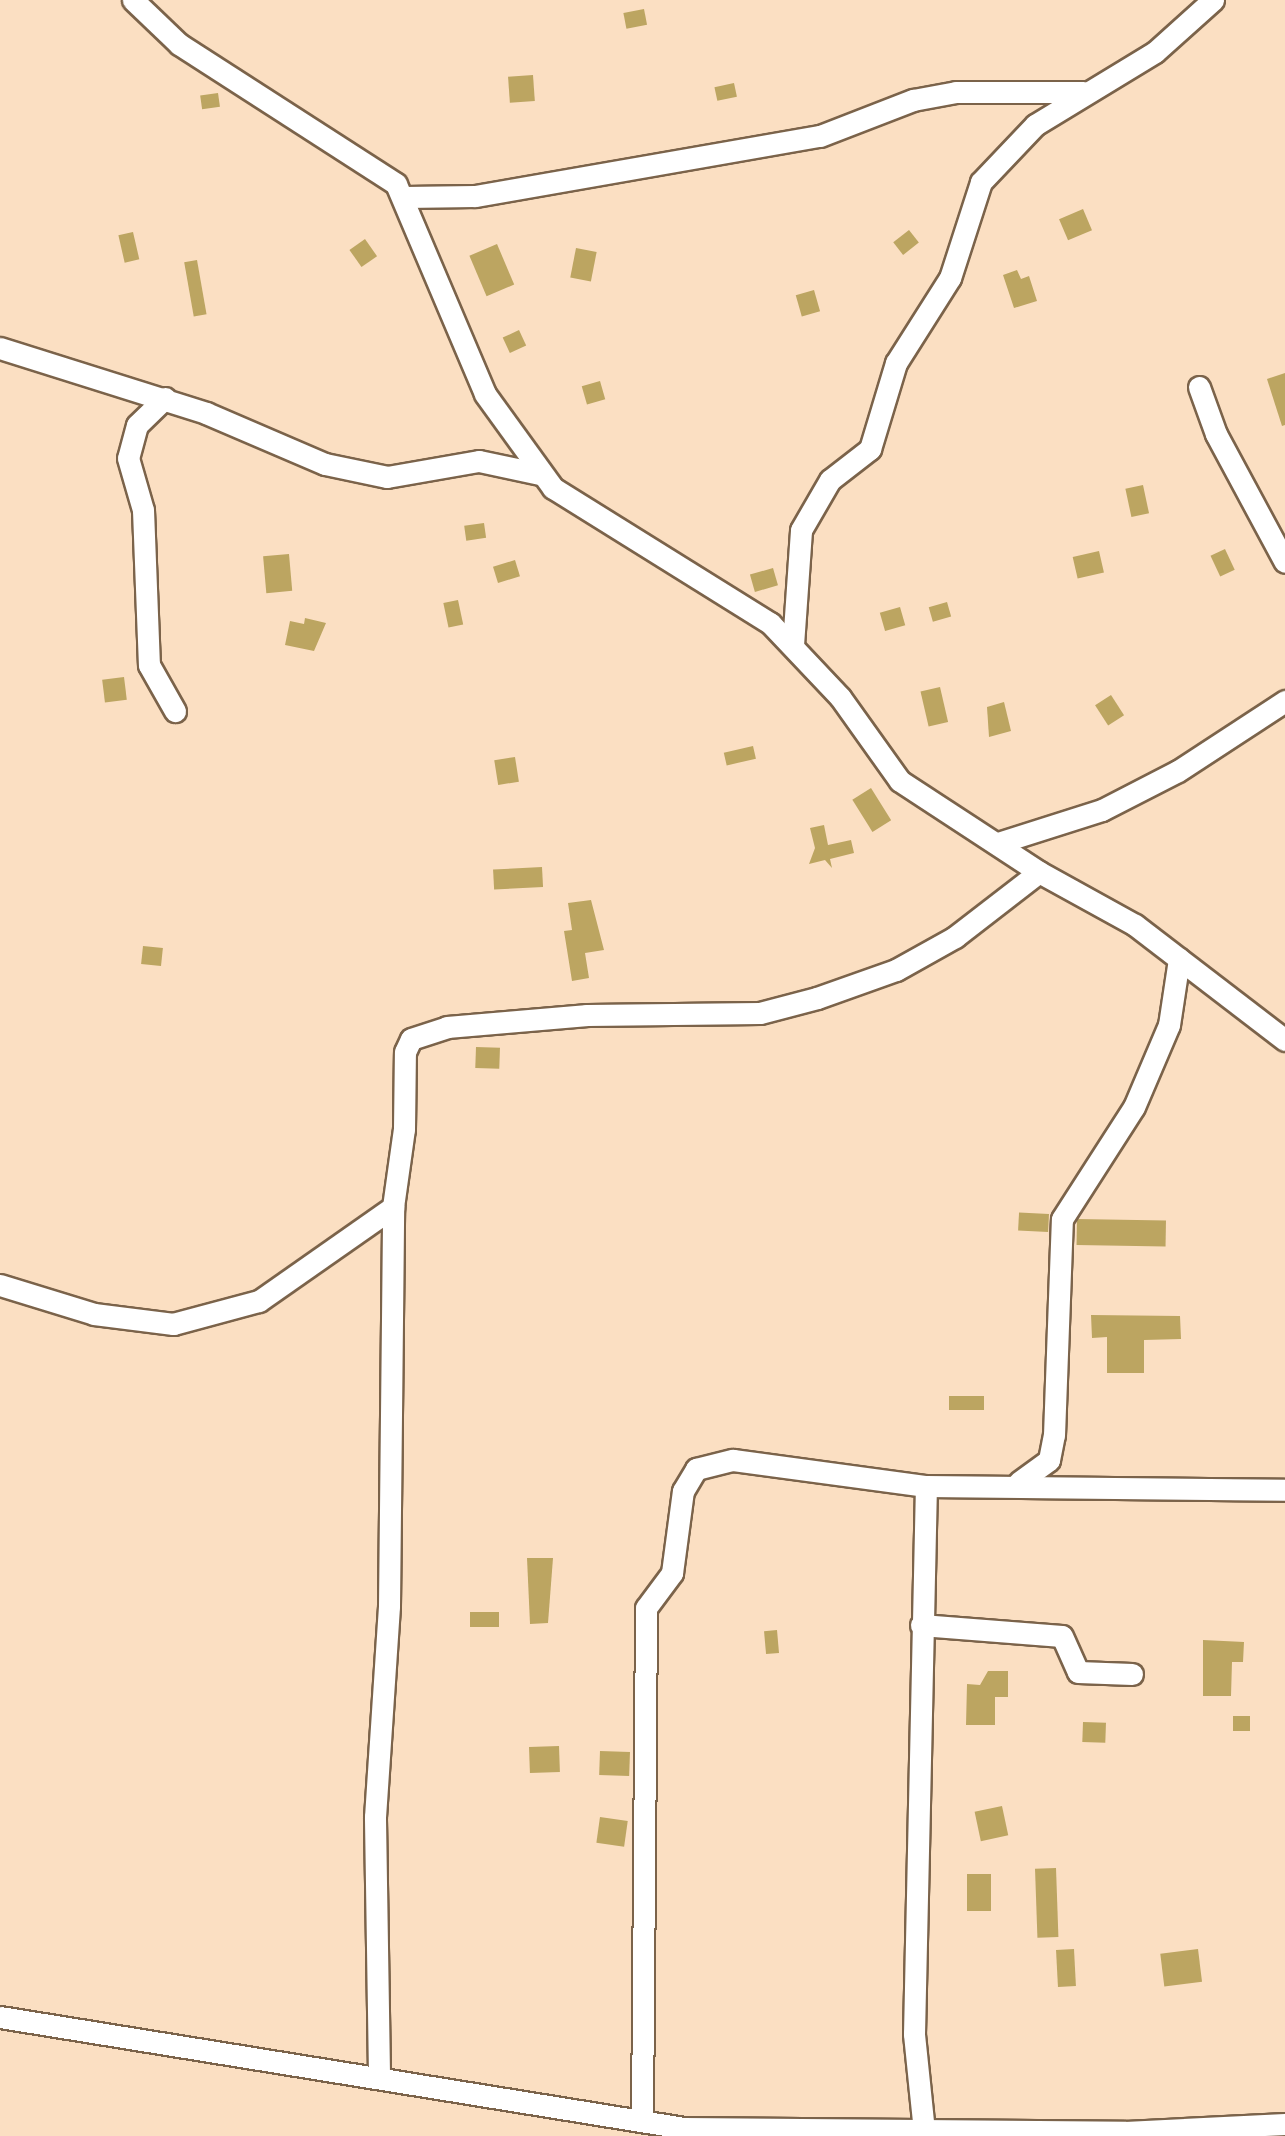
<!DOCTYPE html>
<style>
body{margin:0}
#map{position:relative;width:1285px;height:2136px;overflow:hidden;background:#fbdfc2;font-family:Overpass,sans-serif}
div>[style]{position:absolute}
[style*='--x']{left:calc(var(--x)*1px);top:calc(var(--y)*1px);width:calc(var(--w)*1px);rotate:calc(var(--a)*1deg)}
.building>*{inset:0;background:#bca561;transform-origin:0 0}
.roads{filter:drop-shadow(2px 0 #7b634a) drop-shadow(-2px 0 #7b634a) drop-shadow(0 2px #7b634a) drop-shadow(0 -2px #7b634a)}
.minor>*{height:21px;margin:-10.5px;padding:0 10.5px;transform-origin:10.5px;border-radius:10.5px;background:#fff}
span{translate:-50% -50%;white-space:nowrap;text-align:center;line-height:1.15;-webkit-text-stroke:5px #fbdfc2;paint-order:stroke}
</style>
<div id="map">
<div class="building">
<div style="left:644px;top:9px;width:16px;height:21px;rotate:79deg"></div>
<div style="left:533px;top:75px;width:26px;height:25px;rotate:86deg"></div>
<div style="left:734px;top:83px;width:14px;height:20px;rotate:78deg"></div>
<div style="left:218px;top:93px;width:14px;height:18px;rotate:82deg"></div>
<div style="left:1083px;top:209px;width:23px;height:26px;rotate:67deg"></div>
<div style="left:909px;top:230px;width:16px;height:20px;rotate:52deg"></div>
<div style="left:133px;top:232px;width:28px;height:15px;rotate:77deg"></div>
<div style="left:365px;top:239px;width:21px;height:19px;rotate:55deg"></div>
<div style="left:497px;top:244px;width:44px;height:30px;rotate:67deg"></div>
<div style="left:576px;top:248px;width:21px;height:30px;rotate:11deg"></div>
<div style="left:197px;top:260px;width:55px;height:13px;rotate:80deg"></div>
<div style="clip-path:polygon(1017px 270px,1021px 279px,1029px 276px,1037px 301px,1014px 308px,1003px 275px)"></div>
<div style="left:814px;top:290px;width:22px;height:19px;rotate:74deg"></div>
<div style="left:519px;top:330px;width:17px;height:18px;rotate:65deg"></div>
<div style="clip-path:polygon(1285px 373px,1285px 425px,1282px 426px,1267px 379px)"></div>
<div style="left:600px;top:381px;width:19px;height:19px;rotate:74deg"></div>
<div style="left:1143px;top:485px;width:29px;height:18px;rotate:78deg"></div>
<div style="left:484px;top:523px;width:15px;height:20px;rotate:82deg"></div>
<div style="left:1225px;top:549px;width:23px;height:16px;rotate:65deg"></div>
<div style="left:1099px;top:551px;width:22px;height:27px;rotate:77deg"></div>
<div style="left:289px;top:554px;width:37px;height:26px;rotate:85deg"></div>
<div style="left:515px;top:560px;width:17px;height:23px;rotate:73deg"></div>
<div style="left:773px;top:568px;width:18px;height:24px;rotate:74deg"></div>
<div style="left:458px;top:600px;width:25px;height:15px;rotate:78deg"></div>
<div style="left:947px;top:602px;width:15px;height:19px;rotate:74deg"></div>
<div style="left:900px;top:607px;width:19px;height:21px;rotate:74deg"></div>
<div style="clip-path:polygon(305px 618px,326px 623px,314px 651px,285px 645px,290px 621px,304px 624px)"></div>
<div style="left:124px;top:677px;width:23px;height:22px;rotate:83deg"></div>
<div style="left:940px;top:687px;width:36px;height:20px;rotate:77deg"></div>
<div style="left:1111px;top:695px;width:24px;height:19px;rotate:57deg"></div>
<div style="clip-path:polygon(1004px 702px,1011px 731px,989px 737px,987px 707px)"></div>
<div style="left:753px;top:746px;width:13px;height:30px;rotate:77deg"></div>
<div style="left:515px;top:757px;width:25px;height:21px;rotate:81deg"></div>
<div style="left:871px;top:788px;width:38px;height:22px;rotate:58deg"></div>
<div style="clip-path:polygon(824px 825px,828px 845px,851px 840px,854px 853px,830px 859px,832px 868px,825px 860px,809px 864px,815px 848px,810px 828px)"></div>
<div style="left:542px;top:867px;width:20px;height:49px;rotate:87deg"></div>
<div style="clip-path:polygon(591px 900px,604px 950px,585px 953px,589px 978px,572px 981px,564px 931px,572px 930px,568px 903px)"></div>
<div style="left:143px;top:946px;width:20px;height:18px;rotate:6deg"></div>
<div style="left:476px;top:1047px;width:24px;height:21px;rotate:2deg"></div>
<div style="left:1049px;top:1214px;width:18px;height:30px;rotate:93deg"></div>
<div style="left:1077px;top:1219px;width:89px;height:26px;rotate:1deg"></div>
<div style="clip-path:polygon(1091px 1315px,1180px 1316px,1181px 1339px,1144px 1340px,1144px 1373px,1107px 1373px,1107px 1337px,1092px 1338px)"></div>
<div style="left:949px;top:1396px;width:35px;height:14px"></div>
<div style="clip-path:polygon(527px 1558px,553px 1558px,548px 1623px,530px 1624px)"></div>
<div style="left:470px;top:1612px;width:29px;height:15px"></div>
<div style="left:777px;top:1630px;width:23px;height:13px;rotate:85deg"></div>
<div style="clip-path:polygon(1203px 1640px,1244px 1642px,1243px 1662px,1232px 1662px,1231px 1696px,1203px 1696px)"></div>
<div style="clip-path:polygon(988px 1671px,1008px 1671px,1008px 1697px,995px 1697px,995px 1725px,966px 1725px,967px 1684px,980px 1685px)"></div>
<div style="left:1233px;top:1716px;width:17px;height:15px"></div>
<div style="left:1083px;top:1722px;width:23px;height:20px;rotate:2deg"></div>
<div style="left:559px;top:1746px;width:26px;height:30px;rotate:88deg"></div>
<div style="left:600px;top:1751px;width:30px;height:24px;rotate:2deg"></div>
<div style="left:1002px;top:1806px;width:30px;height:28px;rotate:78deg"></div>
<div style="left:600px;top:1817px;width:28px;height:26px;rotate:8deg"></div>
<div style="left:1056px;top:1868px;width:69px;height:21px;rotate:88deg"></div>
<div style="left:967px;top:1874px;width:24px;height:37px"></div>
<div style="left:1074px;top:1949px;width:37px;height:18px;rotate:87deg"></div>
<div style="left:1198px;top:1949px;width:33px;height:38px;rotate:83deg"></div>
</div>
<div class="roads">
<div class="minor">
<div style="--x:133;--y:0;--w:64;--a:43.7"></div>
<div style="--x:179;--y:44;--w:258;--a:32.8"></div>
<div style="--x:396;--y:184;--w:228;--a:67"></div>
<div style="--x:485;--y:394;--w:116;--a:54.1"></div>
<div style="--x:553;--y:488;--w:256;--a:31.9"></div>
<div style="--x:770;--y:623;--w:102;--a:46.6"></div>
<div style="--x:840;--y:697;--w:103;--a:54.5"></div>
<div style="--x:900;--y:781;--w:166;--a:33.2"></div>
<div style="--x:1039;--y:872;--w:110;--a:28.9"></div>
<div style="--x:1135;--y:925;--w:189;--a:37.5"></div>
<div style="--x:405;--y:197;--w:70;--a:-0.8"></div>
<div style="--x:475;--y:196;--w:350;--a:-9.9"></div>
<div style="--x:820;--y:136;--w:100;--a:-21.2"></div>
<div style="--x:913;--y:100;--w:44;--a:-10.5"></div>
<div style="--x:956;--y:92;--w:127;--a:0"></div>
<div style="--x:0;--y:348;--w:216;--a:17.5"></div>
<div style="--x:206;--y:413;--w:129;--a:23.2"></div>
<div style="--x:325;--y:464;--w:63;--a:11.8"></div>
<div style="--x:387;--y:477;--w:93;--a:-9.9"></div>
<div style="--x:479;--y:461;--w:62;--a:12"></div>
<div style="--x:1199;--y:387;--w:50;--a:70.1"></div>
<div style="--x:1216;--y:434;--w:145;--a:61.7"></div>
<div style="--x:165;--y:398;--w:39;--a:136"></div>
<div style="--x:137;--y:425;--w:34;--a:105"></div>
<div style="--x:128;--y:458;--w:54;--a:73.9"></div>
<div style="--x:143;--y:510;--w:155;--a:87.8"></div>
<div style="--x:149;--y:665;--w:53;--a:60.5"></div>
<div style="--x:793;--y:645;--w:115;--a:-86"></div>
<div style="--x:801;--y:530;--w:58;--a:-59.9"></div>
<div style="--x:830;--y:480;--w:51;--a:-37.8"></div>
<div style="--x:870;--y:449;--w:90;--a:-73.2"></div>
<div style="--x:896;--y:363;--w:101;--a:-57.6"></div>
<div style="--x:950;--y:278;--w:101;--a:-72.1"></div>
<div style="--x:981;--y:182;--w:79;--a:-46.5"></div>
<div style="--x:1035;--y:125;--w:140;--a:-31.3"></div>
<div style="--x:1155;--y:52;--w:78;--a:-41.9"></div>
<div style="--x:998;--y:843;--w:109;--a:-17.6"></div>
<div style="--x:1102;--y:810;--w:85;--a:-27.2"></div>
<div style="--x:1178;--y:771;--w:128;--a:-33.2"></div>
<div style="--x:0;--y:1285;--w:98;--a:17.1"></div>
<div style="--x:94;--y:1314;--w:80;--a:7.2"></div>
<div style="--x:173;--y:1324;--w:89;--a:-15"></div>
<div style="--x:259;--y:1301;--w:164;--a:-35"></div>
<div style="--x:1019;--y:1482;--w:37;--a:-36"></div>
<div style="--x:1049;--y:1460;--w:25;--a:-79"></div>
<div style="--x:1054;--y:1435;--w:216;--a:-87.9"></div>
<div style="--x:1062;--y:1219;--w:133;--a:-57.3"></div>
<div style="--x:1134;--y:1107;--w:89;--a:-66.9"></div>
<div style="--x:1169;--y:1025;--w:67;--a:-81.4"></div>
<div style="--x:921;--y:1625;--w:141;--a:4.5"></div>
<div style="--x:1062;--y:1636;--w:39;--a:66"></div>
<div style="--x:1078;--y:1672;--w:54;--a:2.1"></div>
<div style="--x:0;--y:2017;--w:693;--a:9.22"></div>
<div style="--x:684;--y:2128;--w:441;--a:0.5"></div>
<div style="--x:1125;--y:2132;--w:160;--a:-2.9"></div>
<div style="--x:379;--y:2074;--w:257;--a:-90.9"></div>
<div style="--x:375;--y:1817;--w:211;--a:-86.2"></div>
<div style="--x:389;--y:1606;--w:399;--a:-89.4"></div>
<div style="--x:393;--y:1207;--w:79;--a:-82"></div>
<div style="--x:404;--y:1129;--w:77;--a:-89.3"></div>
<div style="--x:405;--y:1052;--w:14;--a:-65"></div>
<div style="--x:411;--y:1039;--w:38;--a:-18"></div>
<div style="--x:447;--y:1027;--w:141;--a:-4.9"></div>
<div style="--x:587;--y:1015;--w:173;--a:-0.7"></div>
<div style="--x:760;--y:1013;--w:59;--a:-14.7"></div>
<div style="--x:817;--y:998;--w:84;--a:-19.5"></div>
<div style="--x:896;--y:970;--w:68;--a:-29.2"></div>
<div style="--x:955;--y:937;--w:106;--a:-37.7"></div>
<div style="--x:642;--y:2121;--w:513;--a:-89.55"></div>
<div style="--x:646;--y:1608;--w:44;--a:-53.4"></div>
<div style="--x:672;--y:1573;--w:83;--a:-82.4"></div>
<div style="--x:683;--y:1491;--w:26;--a:-59"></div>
<div style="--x:696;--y:1469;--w:38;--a:-14"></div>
<div style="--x:733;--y:1460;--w:195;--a:7.7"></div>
<div style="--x:926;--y:1486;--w:359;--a:0.6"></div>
<div style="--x:924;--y:2131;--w:98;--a:-95.9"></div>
<div style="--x:914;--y:2034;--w:548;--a:-88.75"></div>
</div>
</div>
</div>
